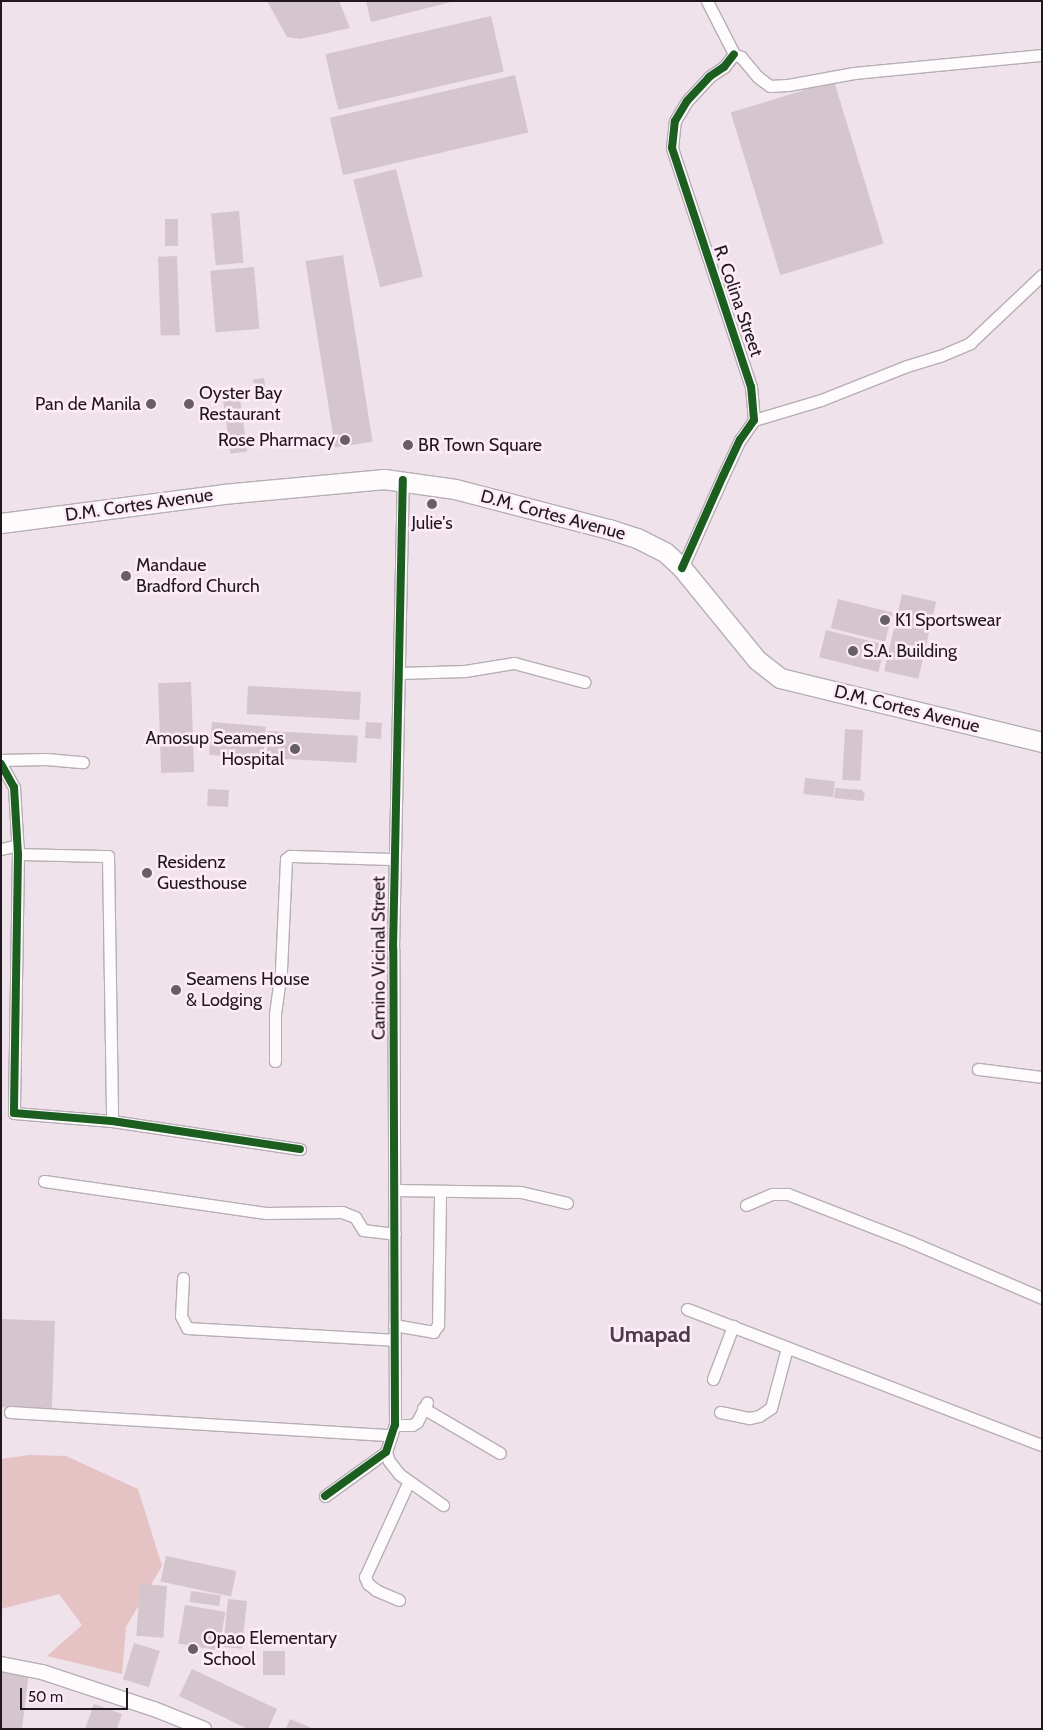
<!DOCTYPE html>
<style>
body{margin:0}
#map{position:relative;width:1043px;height:1730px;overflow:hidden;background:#efe2eb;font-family:Cabin,sans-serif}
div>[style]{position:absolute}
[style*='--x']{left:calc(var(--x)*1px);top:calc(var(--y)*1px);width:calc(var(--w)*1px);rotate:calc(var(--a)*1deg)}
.forest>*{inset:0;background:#e5c2c4}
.building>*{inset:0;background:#d5c5cc;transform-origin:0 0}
.roads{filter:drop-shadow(1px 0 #b7aeb5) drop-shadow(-1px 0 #b7aeb5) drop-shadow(0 1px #b7aeb5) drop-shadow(0 -1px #b7aeb5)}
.minor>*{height:11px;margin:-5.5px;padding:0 5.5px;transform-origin:5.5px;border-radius:5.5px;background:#fdfbfc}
.tertiary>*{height:14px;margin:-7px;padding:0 7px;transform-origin:7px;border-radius:7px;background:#fdfbfc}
.trunk>*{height:19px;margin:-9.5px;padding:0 9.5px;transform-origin:9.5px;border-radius:9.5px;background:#fdfbfc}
.cycleway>*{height:8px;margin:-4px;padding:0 4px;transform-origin:4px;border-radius:4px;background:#1b5e20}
.dots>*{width:14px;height:14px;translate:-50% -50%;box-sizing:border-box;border:2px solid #feebf8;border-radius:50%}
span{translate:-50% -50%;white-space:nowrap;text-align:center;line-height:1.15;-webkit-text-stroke:5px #feebf8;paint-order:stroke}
.street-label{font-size:18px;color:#20181e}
.poi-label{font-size:18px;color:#20181e}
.left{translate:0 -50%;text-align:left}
.right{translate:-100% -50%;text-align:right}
.district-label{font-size:22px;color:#4f3c49;font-weight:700}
.frame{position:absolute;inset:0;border:2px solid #20181e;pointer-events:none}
.scale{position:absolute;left:20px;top:1688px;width:108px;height:22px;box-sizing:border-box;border:2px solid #20181e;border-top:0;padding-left:6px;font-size:15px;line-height:18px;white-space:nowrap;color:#20181e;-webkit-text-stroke:4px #feebf8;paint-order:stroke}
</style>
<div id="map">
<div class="forest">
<div style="clip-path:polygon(29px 1455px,66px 1456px,138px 1489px,162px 1566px,126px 1627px,122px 1674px,47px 1656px,82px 1625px,59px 1594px,1px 1609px,1px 1459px)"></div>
</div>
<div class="building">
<div style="clip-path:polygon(267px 1px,339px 1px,350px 28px,300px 39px,287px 37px)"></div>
<div style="clip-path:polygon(366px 1px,451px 1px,451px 2px,371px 22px)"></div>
<div style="left:491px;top:16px;width:57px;height:170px;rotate:77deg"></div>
<div style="left:515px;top:75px;width:59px;height:190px;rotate:77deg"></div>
<div style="left:834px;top:81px;width:170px;height:108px;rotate:73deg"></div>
<div style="left:396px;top:169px;width:111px;height:44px;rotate:76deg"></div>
<div style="left:239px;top:211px;width:52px;height:28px;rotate:85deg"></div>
<div style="left:165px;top:219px;width:13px;height:27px"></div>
<div style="left:343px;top:255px;width:189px;height:38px;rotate:81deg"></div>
<div style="left:177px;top:256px;width:79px;height:19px;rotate:88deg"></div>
<div style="left:254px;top:267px;width:62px;height:44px;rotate:85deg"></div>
<div style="left:264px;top:378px;width:22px;height:11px;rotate:82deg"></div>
<div style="left:240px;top:399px;width:53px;height:17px;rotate:82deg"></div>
<div style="left:902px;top:594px;width:35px;height:79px;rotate:13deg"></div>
<div style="left:838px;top:599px;width:56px;height:30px;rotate:14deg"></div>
<div style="left:826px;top:630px;width:61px;height:28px;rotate:14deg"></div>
<div style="left:191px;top:682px;width:90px;height:33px;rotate:88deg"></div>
<div style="left:248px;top:686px;width:113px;height:28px;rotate:3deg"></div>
<div style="left:212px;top:722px;width:54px;height:33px;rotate:5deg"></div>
<div style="left:366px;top:722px;width:16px;height:16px;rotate:4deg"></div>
<div style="left:845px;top:729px;width:18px;height:51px;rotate:3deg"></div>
<div style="left:268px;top:731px;width:90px;height:27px;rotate:3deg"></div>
<div style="left:805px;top:778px;width:30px;height:16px;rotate:6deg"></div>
<div style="clip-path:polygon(835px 788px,862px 790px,865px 794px,863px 801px,834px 798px)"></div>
<div style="left:208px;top:789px;width:21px;height:17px;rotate:3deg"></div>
<div style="left:1px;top:1319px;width:54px;height:88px;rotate:2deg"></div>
<div style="left:166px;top:1556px;width:72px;height:26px;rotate:12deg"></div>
<div style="left:140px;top:1584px;width:27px;height:52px;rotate:4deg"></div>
<div style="left:191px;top:1591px;width:30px;height:11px;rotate:8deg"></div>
<div style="left:228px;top:1599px;width:19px;height:48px;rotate:6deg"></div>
<div style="left:185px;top:1605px;width:41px;height:39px;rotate:10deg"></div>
<div style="left:134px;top:1643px;width:27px;height:38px;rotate:17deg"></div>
<div style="left:263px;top:1651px;width:22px;height:24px"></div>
<div style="clip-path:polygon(1px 1668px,29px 1672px,22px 1729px,1px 1729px)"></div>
<div style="clip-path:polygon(192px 1669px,277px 1709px,268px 1729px,248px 1729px,179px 1696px)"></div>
<div style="clip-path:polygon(94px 1704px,122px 1714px,117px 1729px,85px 1729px)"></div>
<div style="clip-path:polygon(290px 1719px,314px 1729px,286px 1729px)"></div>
</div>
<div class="roads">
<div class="minor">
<div style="--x:707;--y:1;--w:59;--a:63"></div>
<div style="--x:734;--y:54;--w:8;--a:23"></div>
<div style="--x:741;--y:57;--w:26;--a:50"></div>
<div style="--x:758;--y:77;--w:15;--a:37"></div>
<div style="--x:770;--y:86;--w:18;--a:-3"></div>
<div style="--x:788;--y:85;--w:67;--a:-10.3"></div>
<div style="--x:854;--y:73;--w:189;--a:-5.5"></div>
<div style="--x:754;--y:420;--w:70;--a:-16.6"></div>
<div style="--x:821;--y:400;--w:92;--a:-21.6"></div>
<div style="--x:907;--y:366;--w:34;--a:-17"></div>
<div style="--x:940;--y:356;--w:33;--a:-23"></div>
<div style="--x:970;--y:343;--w:99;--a:-43.4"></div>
<div style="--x:682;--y:568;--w:101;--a:-66"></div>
<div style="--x:723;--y:476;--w:40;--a:-65"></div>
<div style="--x:740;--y:440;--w:24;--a:-55"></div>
<div style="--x:754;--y:420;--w:33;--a:-95"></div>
<div style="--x:751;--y:387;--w:252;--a:-108.3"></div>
<div style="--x:672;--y:148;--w:27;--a:-84"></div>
<div style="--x:675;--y:121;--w:23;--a:-59"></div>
<div style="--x:687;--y:101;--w:33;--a:-47"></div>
<div style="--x:709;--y:77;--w:18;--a:-34"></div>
<div style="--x:724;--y:67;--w:16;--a:-52"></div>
<div style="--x:399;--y:673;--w:66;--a:-1.7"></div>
<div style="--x:465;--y:671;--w:50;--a:-9.3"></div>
<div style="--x:514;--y:663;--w:73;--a:15"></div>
<div style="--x:1;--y:760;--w:45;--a:-1.3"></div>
<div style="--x:46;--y:759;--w:37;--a:5"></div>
<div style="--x:1;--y:764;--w:26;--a:61"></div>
<div style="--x:14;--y:787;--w:67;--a:86.6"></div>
<div style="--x:18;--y:854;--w:259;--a:90.9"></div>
<div style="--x:14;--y:1113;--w:98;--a:4.7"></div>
<div style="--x:112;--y:1121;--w:190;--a:8.5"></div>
<div style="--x:1;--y:849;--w:17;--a:-13"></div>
<div style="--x:18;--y:854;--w:90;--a:1.3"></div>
<div style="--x:108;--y:856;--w:265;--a:89.1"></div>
<div style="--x:275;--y:1061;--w:47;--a:-90"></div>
<div style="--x:275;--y:1014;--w:44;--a:-82.2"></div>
<div style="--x:281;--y:970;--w:111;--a:-87.4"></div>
<div style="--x:286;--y:859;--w:5;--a:-37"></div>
<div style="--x:290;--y:856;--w:104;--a:1.7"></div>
<div style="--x:978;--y:1069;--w:64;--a:7.1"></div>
<div style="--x:44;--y:1181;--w:224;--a:8.2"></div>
<div style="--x:266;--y:1213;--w:76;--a:-0.8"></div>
<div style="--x:342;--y:1212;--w:14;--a:21"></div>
<div style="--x:355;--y:1217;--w:15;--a:58"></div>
<div style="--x:363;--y:1230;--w:32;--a:7"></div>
<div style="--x:395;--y:1190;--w:126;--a:0.9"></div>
<div style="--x:521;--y:1192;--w:47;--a:13.4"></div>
<div style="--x:746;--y:1205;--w:28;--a:-23"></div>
<div style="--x:772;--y:1194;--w:16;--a:0"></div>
<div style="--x:788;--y:1194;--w:132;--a:21.3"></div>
<div style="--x:911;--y:1242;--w:142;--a:23.1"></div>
<div style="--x:183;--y:1278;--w:38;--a:93"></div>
<div style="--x:181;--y:1316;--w:13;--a:63"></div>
<div style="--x:187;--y:1328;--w:206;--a:3.3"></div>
<div style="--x:687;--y:1309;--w:380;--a:21"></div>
<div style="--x:394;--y:1325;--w:40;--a:10"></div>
<div style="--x:433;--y:1332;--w:9;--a:-54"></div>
<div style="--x:438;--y:1325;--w:134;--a:-89.1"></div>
<div style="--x:713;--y:1379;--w:57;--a:-69.3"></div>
<div style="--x:423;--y:1408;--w:89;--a:30.3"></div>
<div style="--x:10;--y:1412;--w:381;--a:3.5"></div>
<div style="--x:720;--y:1412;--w:30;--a:12"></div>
<div style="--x:749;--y:1418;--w:10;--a:-11"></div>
<div style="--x:759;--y:1416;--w:14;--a:-34"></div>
<div style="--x:771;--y:1408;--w:62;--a:-75.1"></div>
<div style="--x:395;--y:1425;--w:17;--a:0"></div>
<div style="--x:412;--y:1425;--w:6;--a:-31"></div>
<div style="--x:417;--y:1422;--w:22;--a:-63"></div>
<div style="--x:386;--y:1452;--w:9;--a:72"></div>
<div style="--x:389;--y:1461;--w:16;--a:52"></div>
<div style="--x:399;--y:1474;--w:54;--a:35.2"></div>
<div style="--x:325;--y:1496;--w:75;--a:-35.8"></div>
<div style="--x:386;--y:1452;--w:28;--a:-72"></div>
<div style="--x:395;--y:1425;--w:476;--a:-90.2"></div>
<div style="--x:393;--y:949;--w:469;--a:-88.8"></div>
<div style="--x:399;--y:1600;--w:25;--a:-157"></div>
<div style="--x:376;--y:1590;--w:10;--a:-143"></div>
<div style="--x:368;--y:1584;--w:8;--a:-113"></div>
<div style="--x:365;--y:1577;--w:103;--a:-65.4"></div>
</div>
<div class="tertiary">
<div style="--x:1;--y:1664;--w:42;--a:11"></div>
<div style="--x:42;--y:1672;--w:118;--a:18.3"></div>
<div style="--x:154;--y:1709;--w:54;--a:21.8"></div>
</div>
<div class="trunk">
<div style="--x:1;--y:523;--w:224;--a:-7.4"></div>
<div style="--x:223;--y:494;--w:162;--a:-5.3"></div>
<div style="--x:384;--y:479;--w:72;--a:8"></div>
<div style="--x:455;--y:489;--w:159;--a:14.6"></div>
<div style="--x:609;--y:529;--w:29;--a:18"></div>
<div style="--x:637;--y:538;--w:31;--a:27"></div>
<div style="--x:665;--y:552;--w:23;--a:43"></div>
<div style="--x:682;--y:568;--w:119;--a:50.8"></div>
<div style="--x:757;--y:660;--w:29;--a:38"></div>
<div style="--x:780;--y:678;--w:270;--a:13.7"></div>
</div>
</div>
<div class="cycleway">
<div style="--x:682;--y:568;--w:101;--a:-66"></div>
<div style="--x:723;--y:476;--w:40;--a:-65"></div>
<div style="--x:740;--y:440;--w:24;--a:-55"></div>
<div style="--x:754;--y:420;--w:33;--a:-95"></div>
<div style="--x:751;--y:387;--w:252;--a:-108.3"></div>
<div style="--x:672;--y:148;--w:27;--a:-84"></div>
<div style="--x:675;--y:121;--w:23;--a:-59"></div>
<div style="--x:687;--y:101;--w:33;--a:-47"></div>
<div style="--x:709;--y:77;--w:18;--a:-34"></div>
<div style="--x:724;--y:67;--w:16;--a:-52"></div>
<div style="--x:1;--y:764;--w:26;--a:61"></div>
<div style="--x:14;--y:787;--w:67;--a:86.6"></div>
<div style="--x:18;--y:854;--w:259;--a:90.9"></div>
<div style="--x:14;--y:1113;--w:98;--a:4.7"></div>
<div style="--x:112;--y:1121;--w:190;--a:8.5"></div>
<div style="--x:325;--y:1496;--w:75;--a:-35.8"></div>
<div style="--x:386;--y:1452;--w:28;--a:-72"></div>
<div style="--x:395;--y:1425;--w:476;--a:-90.2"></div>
<div style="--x:393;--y:949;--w:469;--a:-88.8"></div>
</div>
<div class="dots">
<div style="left:151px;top:404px;background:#685f66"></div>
<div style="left:189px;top:404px;background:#685f66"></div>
<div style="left:345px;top:440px;background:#685f66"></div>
<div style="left:408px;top:445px;background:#685f66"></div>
<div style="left:432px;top:504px;background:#685f66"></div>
<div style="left:126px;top:576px;background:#685f66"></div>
<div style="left:885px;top:620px;background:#685f66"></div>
<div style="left:853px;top:651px;background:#685f66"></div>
<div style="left:295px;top:749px;background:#685f66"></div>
<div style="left:147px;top:873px;background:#685f66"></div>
<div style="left:176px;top:990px;background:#685f66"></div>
<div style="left:193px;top:1649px;background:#685f66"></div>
</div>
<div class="street-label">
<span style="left:738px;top:301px;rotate:71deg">R. Colina Street</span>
<span style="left:139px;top:505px;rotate:-8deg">D.M. Cortes Avenue</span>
<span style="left:553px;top:515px;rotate:15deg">D.M. Cortes Avenue</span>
<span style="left:907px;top:709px;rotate:14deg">D.M. Cortes Avenue</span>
<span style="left:379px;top:958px;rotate:-90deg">Camino Vicinal Street</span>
</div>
<div class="poi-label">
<span class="left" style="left:199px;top:404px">Oyster Bay<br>Restaurant</span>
<span class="right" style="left:141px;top:404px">Pan de Manila</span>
<span class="right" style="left:335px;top:440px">Rose Pharmacy</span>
<span class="left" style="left:418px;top:445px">BR Town Square</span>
<span style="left:432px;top:523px">Julie's</span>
<span class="left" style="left:136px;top:576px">Mandaue<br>Bradford Church</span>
<span class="left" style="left:895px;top:620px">K1 Sportswear</span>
<span class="left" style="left:863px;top:651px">S.A. Building</span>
<span class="right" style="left:284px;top:749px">Amosup Seamens<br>Hospital</span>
<span class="left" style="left:157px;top:873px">Residenz<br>Guesthouse</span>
<span class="left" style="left:186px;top:990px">Seamens House<br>&amp; Lodging</span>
<span class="left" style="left:203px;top:1649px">Opao Elementary<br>School</span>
</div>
<div class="district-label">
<span style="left:650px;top:1335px">Umapad</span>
</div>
<div class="frame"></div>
<div class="scale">50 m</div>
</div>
